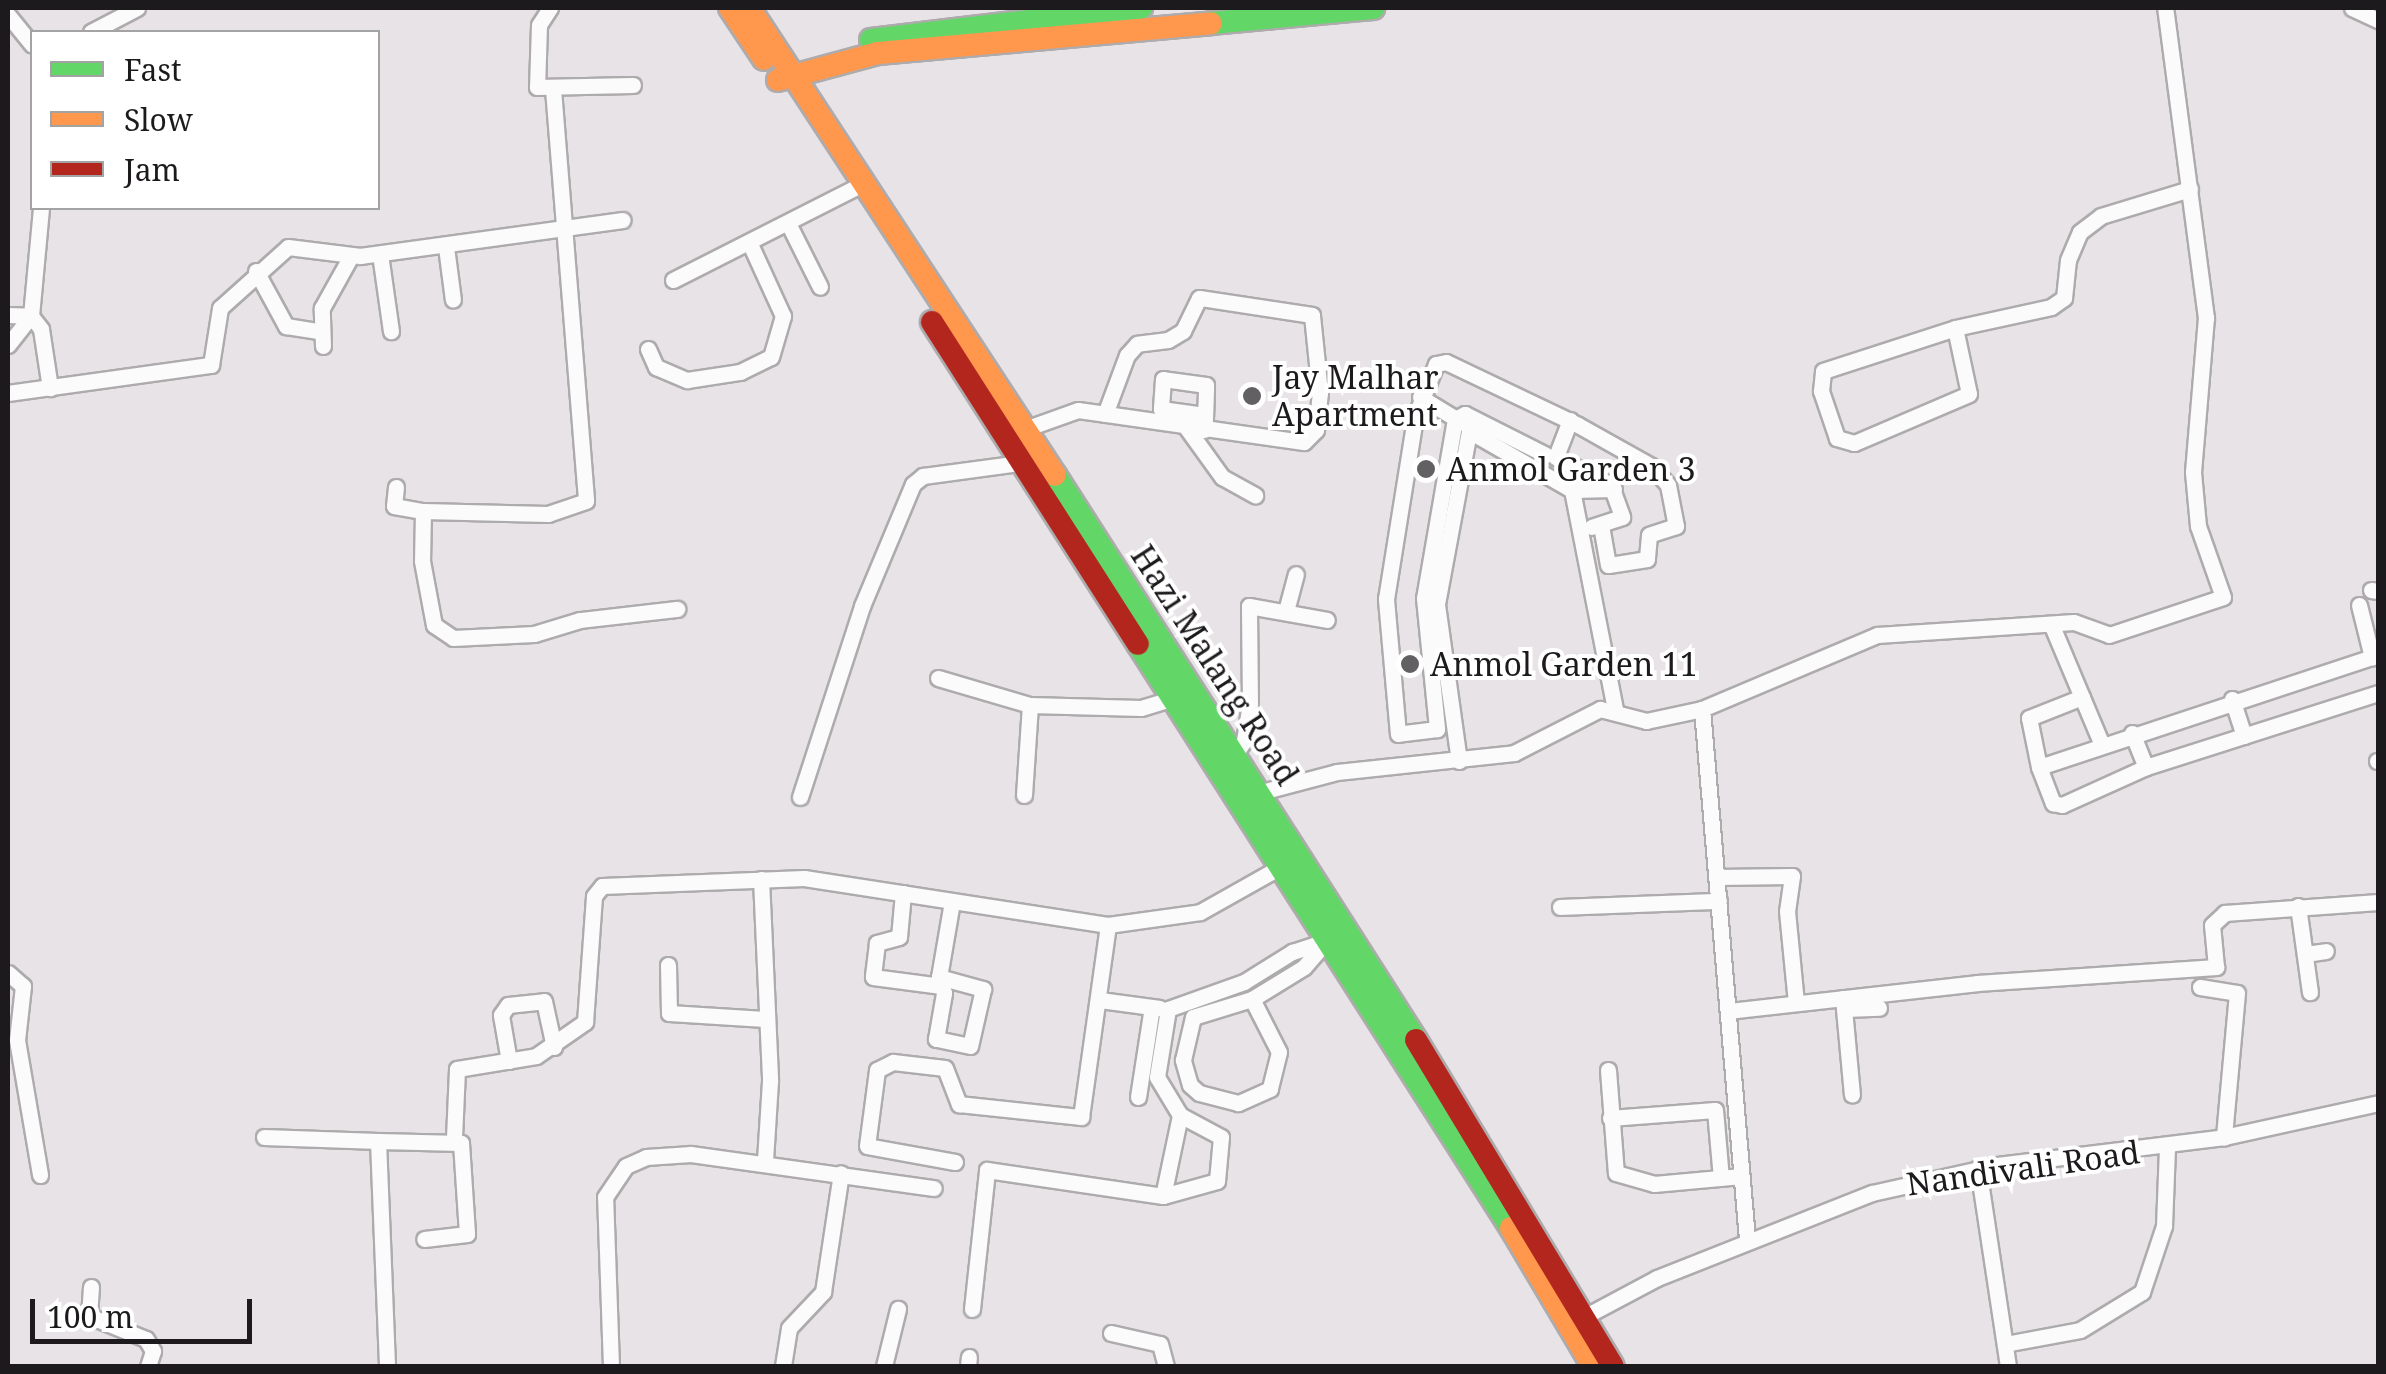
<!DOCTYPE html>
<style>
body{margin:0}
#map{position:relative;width:2386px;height:1374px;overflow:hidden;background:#e7e3e6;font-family:"Noto Serif",serif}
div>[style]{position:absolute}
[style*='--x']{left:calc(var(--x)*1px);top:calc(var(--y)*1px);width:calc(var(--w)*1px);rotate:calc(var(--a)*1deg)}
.roads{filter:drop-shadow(2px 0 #aeabad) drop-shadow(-2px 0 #aeabad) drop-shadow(0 2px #aeabad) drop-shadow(0 -2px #aeabad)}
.street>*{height:15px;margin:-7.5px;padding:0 7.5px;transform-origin:7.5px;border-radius:7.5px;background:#fbfbfb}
.fast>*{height:22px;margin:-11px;padding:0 11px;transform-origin:11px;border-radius:11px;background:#63d668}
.slow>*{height:22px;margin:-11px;padding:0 11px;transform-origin:11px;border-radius:11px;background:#ff974d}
.jam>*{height:22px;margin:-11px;padding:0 11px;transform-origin:11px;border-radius:11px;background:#b3261e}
.dots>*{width:28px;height:28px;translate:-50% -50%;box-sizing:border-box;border:5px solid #fff;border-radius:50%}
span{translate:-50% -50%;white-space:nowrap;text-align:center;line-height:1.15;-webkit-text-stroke:8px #fff;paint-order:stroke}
.poi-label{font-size:32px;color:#1c1a1c}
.left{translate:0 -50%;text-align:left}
.street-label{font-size:32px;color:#1c1a1c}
.frame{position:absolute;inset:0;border:10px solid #1c1a1c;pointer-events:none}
.legend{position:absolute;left:30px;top:30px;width:350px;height:180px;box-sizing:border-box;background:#fff;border:2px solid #a4a3a4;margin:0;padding:12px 18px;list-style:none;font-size:30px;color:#1c1a1c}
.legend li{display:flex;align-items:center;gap:20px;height:50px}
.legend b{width:50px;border:2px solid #a4a3a4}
.scale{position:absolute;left:30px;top:1299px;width:222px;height:45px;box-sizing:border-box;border:5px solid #1c1a1c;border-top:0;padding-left:12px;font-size:30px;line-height:35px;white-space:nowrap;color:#1c1a1c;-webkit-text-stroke:8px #fff;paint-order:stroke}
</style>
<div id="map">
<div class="roads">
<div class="street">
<div style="--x:550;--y:8;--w:20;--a:123"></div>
<div style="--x:539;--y:25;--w:62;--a:91.8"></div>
<div style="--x:537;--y:87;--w:96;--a:-1.2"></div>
<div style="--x:2352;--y:8;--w:29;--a:25"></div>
<div style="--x:8;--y:15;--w:38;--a:51"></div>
<div style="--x:91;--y:32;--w:52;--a:-27.6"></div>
<div style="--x:553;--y:89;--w:413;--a:85.4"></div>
<div style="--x:586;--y:501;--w:40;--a:161.1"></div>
<div style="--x:548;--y:514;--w:125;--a:-178.6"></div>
<div style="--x:423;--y:511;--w:50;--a:91.1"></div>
<div style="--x:422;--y:561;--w:65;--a:79.4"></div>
<div style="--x:434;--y:625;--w:23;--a:34"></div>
<div style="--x:453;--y:638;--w:81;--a:-2.8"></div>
<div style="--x:534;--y:634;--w:48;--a:-16.9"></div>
<div style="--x:580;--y:620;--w:98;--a:-6.5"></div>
<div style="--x:789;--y:225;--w:69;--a:63.4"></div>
<div style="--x:446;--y:247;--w:53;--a:82.5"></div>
<div style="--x:380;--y:254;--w:78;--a:81.9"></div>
<div style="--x:256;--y:271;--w:63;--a:61.4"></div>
<div style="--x:286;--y:326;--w:36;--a:9"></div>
<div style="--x:673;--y:280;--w:210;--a:-26.9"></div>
<div style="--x:8;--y:315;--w:23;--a:2"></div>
<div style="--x:31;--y:316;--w:16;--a:52"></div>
<div style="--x:41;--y:329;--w:60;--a:81.3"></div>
<div style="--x:1955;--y:328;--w:67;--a:78"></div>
<div style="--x:1969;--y:394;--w:125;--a:156.9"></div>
<div style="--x:1854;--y:443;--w:18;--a:-164"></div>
<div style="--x:1837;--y:438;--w:50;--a:-108.8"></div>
<div style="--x:1821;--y:391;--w:20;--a:-84"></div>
<div style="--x:1823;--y:371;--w:139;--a:-18"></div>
<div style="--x:1955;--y:328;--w:98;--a:-12.3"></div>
<div style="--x:2051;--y:307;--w:16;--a:-35"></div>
<div style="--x:2064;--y:298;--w:38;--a:-84"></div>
<div style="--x:2068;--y:260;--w:30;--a:-67"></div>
<div style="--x:2080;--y:232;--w:26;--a:-37"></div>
<div style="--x:2101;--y:216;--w:93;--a:-16.9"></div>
<div style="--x:8;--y:345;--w:37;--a:-52"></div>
<div style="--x:31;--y:316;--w:108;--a:-84.7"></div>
<div style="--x:323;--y:346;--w:38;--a:-92"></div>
<div style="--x:322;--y:308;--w:60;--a:-60.9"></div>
<div style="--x:648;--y:349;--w:20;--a:66"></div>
<div style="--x:656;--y:367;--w:34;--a:23"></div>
<div style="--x:687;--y:380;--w:54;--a:-8.6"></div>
<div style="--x:740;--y:372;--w:34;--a:-26"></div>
<div style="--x:771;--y:357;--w:43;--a:-73.7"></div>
<div style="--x:783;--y:316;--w:79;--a:-114.6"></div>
<div style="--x:8;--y:393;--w:205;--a:-7.9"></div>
<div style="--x:211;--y:365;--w:58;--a:-81"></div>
<div style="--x:220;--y:308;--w:91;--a:-41.9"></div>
<div style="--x:288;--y:247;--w:73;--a:7.1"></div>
<div style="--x:360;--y:256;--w:265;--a:-7.8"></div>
<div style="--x:1420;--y:397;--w:50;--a:31.2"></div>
<div style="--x:1570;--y:420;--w:40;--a:111"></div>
<div style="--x:1556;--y:457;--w:62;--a:27.8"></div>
<div style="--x:1611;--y:486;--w:33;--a:70"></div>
<div style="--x:1622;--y:517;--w:32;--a:162"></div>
<div style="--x:1186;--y:427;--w:62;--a:54.2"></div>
<div style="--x:1222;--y:477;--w:38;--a:29"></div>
<div style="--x:1022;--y:430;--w:59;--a:-19.7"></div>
<div style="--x:1078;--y:410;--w:228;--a:8.1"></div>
<div style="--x:1304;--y:442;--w:17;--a:-45"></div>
<div style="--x:1316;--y:430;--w:37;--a:-84"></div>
<div style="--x:1320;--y:393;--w:78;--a:-95.9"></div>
<div style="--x:1312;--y:315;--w:114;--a:-171.4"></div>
<div style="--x:1199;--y:298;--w:37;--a:116"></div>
<div style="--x:1183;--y:331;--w:17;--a:149"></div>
<div style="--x:1168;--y:340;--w:31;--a:173"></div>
<div style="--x:1137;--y:344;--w:15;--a:132"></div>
<div style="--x:1127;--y:355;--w:63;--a:110.4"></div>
<div style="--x:1204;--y:430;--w:11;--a:-85"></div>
<div style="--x:1205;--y:419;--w:31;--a:-88"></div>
<div style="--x:1206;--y:388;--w:3;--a:-90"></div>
<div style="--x:1206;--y:385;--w:43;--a:-172.1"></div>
<div style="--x:1163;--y:379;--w:30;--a:94"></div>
<div style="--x:1161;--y:409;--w:44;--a:7.8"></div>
<div style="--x:1546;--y:455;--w:91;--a:-153.2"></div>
<div style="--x:1465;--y:414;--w:11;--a:153"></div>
<div style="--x:1455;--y:419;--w:182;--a:99.8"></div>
<div style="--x:1424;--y:598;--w:132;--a:84.3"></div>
<div style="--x:1437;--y:729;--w:39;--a:173"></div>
<div style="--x:1398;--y:734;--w:136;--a:-95.1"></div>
<div style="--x:1386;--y:599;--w:184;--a:-80.9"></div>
<div style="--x:1415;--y:417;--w:57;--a:-68.4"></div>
<div style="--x:1436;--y:364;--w:10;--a:-11"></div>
<div style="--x:1446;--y:362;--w:146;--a:25.5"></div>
<div style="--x:1578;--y:425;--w:84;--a:29.3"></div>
<div style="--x:1651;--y:466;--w:25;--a:48"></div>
<div style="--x:1668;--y:485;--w:42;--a:79"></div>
<div style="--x:1676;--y:526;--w:28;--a:162"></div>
<div style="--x:1649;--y:535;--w:24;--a:95"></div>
<div style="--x:1647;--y:559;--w:39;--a:171"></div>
<div style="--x:1608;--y:565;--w:40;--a:-100"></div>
<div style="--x:396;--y:487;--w:19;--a:96"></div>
<div style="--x:394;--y:506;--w:29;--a:10"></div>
<div style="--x:1572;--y:490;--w:42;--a:-1.4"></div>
<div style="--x:2371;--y:590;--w:7;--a:8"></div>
<div style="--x:2359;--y:605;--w:54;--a:76"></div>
<div style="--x:1286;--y:611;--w:38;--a:-75"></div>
<div style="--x:2052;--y:626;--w:129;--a:67.2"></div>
<div style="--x:2378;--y:655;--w:357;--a:161.7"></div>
<div style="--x:2039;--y:767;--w:39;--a:69"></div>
<div style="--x:2053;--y:803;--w:9;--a:13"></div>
<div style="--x:2062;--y:805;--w:92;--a:-24.3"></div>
<div style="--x:2146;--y:767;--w:244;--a:-17.7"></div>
<div style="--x:938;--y:678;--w:96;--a:16.4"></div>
<div style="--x:1030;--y:705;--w:111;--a:1.5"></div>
<div style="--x:1141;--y:708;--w:34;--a:-17"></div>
<div style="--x:2232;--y:699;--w:39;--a:72"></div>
<div style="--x:1702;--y:709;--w:532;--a:85.15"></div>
<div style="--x:2132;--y:733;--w:37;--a:68"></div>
<div style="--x:1235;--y:754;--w:16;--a:-55"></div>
<div style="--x:1244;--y:741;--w:37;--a:-81"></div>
<div style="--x:1250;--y:704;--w:98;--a:-90.6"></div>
<div style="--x:1249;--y:606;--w:79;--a:10.2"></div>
<div style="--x:1459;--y:761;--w:159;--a:-98"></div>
<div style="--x:1437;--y:604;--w:176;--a:-79.5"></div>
<div style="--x:1469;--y:431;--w:119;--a:29.8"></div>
<div style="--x:1572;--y:490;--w:223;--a:78.9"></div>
<div style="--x:2377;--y:761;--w:1;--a:0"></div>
<div style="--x:2039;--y:767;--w:50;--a:-101.5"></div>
<div style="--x:2029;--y:718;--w:57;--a:-21.6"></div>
<div style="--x:1024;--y:795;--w:90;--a:-86.2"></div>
<div style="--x:1250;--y:795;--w:90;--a:-14.8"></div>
<div style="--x:1337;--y:772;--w:178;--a:-6.1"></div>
<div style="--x:1514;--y:753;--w:97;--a:-27.1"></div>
<div style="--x:1600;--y:709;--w:48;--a:14.6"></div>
<div style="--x:1646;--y:721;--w:57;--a:-12.1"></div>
<div style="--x:1702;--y:709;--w:190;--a:-22.9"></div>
<div style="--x:1877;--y:635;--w:197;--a:-3.8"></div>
<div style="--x:2074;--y:622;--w:37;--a:20"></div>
<div style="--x:2109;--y:635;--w:120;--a:-18.4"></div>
<div style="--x:2223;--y:597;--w:75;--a:-109.4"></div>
<div style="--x:2198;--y:526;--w:54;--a:-95.3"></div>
<div style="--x:2193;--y:472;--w:155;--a:-85.2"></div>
<div style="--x:2206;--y:318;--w:313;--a:-97.5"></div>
<div style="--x:800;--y:797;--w:201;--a:-72"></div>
<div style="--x:862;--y:606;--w:132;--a:-67.3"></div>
<div style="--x:913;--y:484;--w:13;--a:-39"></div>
<div style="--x:923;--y:476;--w:104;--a:-7.7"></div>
<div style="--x:1717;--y:877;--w:75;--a:-0.8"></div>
<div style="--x:1792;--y:876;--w:35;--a:98"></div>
<div style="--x:1787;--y:911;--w:92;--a:84.4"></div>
<div style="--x:761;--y:879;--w:202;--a:87.4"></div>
<div style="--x:770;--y:1081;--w:80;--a:93.6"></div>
<div style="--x:903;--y:893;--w:44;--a:95.2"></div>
<div style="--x:899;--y:937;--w:23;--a:165"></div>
<div style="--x:877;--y:943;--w:34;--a:97"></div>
<div style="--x:873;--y:977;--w:69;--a:7.5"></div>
<div style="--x:2298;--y:906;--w:87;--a:82.1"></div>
<div style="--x:1560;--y:907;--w:159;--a:-2.2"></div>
<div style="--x:2305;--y:954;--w:21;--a:-8"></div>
<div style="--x:668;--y:965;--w:48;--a:88.8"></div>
<div style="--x:669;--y:1013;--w:96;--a:3.6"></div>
<div style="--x:8;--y:973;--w:20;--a:41"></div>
<div style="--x:23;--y:986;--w:54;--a:96.3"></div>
<div style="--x:17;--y:1040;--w:137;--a:80.3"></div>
<div style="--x:939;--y:977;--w:46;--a:15.3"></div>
<div style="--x:983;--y:989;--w:58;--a:102.8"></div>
<div style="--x:970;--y:1046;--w:35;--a:-168"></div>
<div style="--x:936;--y:1039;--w:47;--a:-80.1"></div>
<div style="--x:944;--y:993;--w:17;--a:-107"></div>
<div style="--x:939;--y:977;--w:76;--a:-80.2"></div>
<div style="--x:2200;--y:987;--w:37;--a:9"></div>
<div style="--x:2237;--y:993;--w:145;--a:95.2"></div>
<div style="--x:1843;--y:998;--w:97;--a:84.7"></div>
<div style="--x:1252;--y:999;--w:59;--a:63"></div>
<div style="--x:1279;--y:1052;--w:38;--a:104"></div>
<div style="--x:1270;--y:1089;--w:35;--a:156"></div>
<div style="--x:1238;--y:1103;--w:40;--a:-165.6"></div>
<div style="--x:1199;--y:1093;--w:12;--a:-138"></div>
<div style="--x:1190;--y:1085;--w:26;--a:-106"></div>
<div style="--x:1183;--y:1060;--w:44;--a:-76.9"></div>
<div style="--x:1193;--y:1017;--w:62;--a:-17"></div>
<div style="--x:1252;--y:999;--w:61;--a:-31.6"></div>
<div style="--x:1304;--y:967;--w:33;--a:-49"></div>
<div style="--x:1100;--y:1000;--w:60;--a:7.7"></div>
<div style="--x:1844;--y:1009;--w:35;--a:-2"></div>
<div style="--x:1728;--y:1011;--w:251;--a:-6.4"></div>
<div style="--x:1977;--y:983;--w:240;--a:-3.8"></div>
<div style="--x:2216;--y:967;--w:42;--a:-95.4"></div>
<div style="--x:2212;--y:925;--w:18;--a:-43"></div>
<div style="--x:2225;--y:913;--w:153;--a:-4.1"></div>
<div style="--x:509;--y:1061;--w:47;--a:-99.9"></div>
<div style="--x:501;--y:1015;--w:12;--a:-55"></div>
<div style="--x:508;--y:1005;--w:36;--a:-6"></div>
<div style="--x:544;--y:1001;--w:47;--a:77.7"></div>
<div style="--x:1608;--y:1070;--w:103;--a:85.6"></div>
<div style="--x:1616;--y:1173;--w:40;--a:16"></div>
<div style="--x:1654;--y:1184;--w:88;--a:-5.2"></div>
<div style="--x:1138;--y:1097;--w:91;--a:-81.2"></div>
<div style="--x:1610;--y:1118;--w:105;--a:-4.4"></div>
<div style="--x:1715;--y:1110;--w:68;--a:85"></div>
<div style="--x:264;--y:1137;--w:114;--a:2"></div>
<div style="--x:378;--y:1141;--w:225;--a:87.7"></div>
<div style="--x:454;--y:1138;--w:69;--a:-87.5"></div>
<div style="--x:457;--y:1069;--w:80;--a:-9.3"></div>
<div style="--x:536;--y:1056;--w:60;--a:-34.8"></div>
<div style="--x:585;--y:1022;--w:126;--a:-85.9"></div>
<div style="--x:594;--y:896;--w:13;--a:-51"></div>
<div style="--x:602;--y:886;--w:202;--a:-2.3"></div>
<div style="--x:804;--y:878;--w:308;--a:8.8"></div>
<div style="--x:1108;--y:925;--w:93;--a:-8"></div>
<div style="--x:1200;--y:912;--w:102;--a:-29.3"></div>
<div style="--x:378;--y:1141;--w:83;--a:1.4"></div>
<div style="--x:461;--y:1143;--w:91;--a:86.2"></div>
<div style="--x:467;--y:1234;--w:43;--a:173.4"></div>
<div style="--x:955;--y:1162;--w:89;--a:-169.7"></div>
<div style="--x:867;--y:1146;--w:77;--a:-82.5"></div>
<div style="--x:877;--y:1070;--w:18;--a:-27"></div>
<div style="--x:893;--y:1062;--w:52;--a:6.6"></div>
<div style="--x:945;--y:1068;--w:39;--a:69"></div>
<div style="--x:959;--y:1104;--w:123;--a:6.1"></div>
<div style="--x:1081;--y:1117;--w:194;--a:-82"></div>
<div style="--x:1978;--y:1168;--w:200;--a:81.4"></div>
<div style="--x:1163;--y:1196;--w:83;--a:-78.1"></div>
<div style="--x:91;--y:1287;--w:29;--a:94"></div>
<div style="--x:89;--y:1316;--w:61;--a:22"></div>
<div style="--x:146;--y:1339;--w:14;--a:60"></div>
<div style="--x:153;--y:1351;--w:16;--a:108"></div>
<div style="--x:972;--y:1309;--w:140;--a:-83.8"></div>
<div style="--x:987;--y:1170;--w:178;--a:8.4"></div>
<div style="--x:1163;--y:1196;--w:56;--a:-15.5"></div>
<div style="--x:1217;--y:1181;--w:44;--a:-84.8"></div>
<div style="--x:1221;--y:1137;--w:47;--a:-151.8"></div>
<div style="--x:1180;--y:1115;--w:44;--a:-121.2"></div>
<div style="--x:1157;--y:1077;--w:69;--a:-80.8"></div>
<div style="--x:1168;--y:1009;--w:81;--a:-19.6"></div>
<div style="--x:1244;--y:982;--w:57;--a:-32"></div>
<div style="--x:1292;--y:952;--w:38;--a:-18"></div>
<div style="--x:1580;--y:1319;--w:87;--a:-28"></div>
<div style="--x:1657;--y:1278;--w:231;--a:-21.6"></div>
<div style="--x:1872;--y:1193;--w:128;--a:-12.6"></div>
<div style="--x:1997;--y:1165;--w:229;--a:-7"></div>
<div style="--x:2224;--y:1137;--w:158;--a:-12.4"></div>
<div style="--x:1111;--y:1333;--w:50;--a:12.7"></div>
<div style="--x:1160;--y:1344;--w:23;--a:75"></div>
<div style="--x:2005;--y:1344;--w:76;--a:-10.6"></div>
<div style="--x:2080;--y:1330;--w:73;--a:-31.5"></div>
<div style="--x:2142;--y:1292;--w:70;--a:-71.6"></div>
<div style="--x:2164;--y:1226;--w:79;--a:-87.8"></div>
<div style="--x:611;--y:1366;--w:169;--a:-92"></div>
<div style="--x:605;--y:1197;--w:37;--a:-56"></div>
<div style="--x:626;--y:1166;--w:22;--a:-24"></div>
<div style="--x:646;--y:1157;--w:45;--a:-3.8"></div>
<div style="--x:691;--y:1154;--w:245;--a:8"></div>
<div style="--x:783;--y:1366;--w:38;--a:-81"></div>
<div style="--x:789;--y:1328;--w:50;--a:-46.6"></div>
<div style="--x:823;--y:1292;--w:120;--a:-81.4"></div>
<div style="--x:884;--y:1366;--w:59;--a:-76.2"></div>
<div style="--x:968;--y:1366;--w:9;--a:-84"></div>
</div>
<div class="fast">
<div style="--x:1211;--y:23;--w:163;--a:-5.3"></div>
<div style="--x:871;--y:40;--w:272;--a:-6.8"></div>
<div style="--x:1055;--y:475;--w:670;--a:57.42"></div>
<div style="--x:1138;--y:644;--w:693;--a:57.43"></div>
</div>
<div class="slow">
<div style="--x:730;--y:8;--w:61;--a:56.3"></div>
<div style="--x:749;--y:8;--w:558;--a:56.77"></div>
<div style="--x:778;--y:80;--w:104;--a:-15.1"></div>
<div style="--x:878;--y:53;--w:334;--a:-5.1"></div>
<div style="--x:1511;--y:1228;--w:161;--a:59.3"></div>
</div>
<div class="jam">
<div style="--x:932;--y:322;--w:382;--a:57.4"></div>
<div style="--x:1416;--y:1040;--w:381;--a:58.9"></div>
</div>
</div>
<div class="dots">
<div style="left:1252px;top:396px;background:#636063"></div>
<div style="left:1426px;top:469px;background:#636063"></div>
<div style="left:1410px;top:664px;background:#636063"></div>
</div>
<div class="poi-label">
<span class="left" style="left:1272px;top:396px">Jay Malhar<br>Apartment</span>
<span class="left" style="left:1446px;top:469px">Anmol Garden 3</span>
<span class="left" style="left:1430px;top:664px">Anmol Garden 11</span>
</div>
<div class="street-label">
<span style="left:1215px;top:665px;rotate:57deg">Hazi Malang Road</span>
<span style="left:2023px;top:1168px;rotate:-8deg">Nandivali Road</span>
</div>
<div class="frame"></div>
<ul class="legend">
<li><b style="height:12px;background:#63d668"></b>Fast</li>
<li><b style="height:12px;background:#ff974d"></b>Slow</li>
<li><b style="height:12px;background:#b3261e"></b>Jam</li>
</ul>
<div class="scale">100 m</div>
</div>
